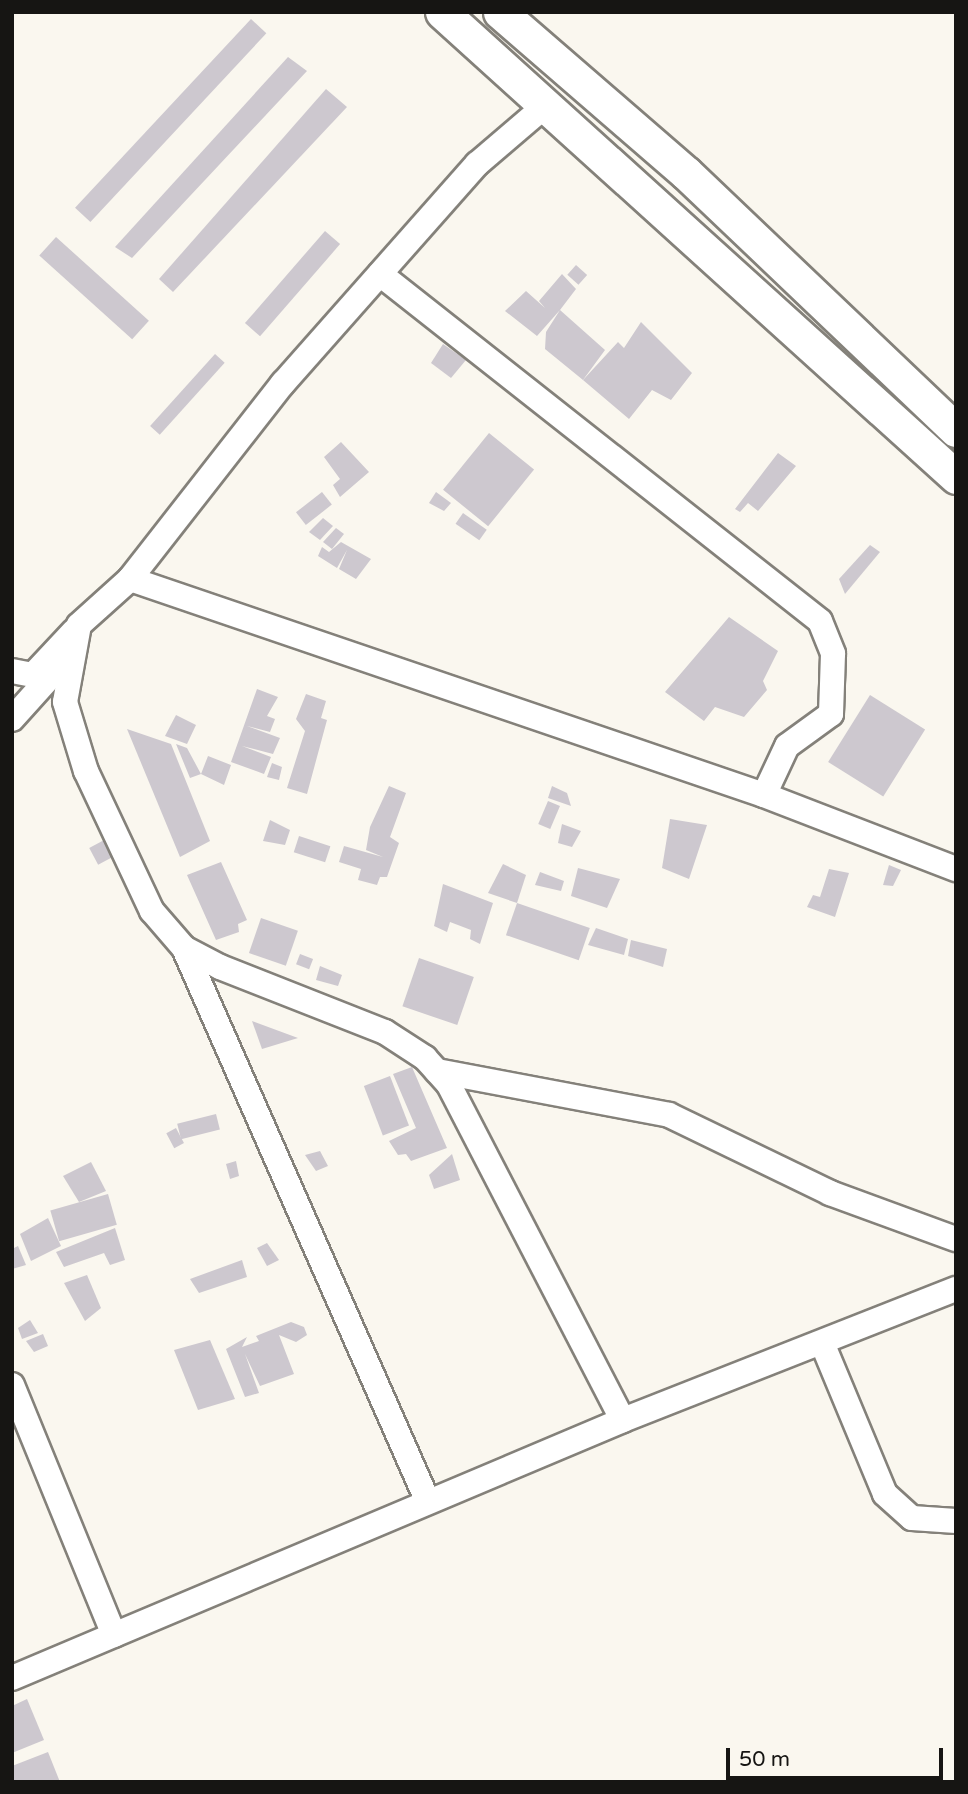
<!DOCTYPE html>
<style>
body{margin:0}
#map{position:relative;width:968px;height:1794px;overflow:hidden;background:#faf7ef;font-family:"Varela Round",sans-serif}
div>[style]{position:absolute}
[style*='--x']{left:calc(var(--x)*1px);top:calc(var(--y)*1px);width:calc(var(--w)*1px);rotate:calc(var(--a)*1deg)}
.building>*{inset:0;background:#cdc8cf;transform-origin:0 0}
.roads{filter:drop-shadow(2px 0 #84817a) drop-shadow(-2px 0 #84817a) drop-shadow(0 2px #84817a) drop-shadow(0 -2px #84817a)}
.street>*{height:24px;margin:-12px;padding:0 12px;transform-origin:12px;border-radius:12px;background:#fff}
.secondary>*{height:33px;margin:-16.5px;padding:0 16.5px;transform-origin:16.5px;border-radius:16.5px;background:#fff}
span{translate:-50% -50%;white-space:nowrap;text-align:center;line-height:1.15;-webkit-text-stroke:5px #faf7ef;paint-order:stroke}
.frame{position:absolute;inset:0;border:14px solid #161513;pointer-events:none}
.scale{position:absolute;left:726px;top:1748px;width:217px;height:32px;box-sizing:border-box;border:4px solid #161513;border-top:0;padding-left:9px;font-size:21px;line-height:24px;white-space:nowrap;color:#161513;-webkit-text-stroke:5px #faf7ef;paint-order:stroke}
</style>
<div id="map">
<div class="building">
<div style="left:251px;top:19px;width:21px;height:258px;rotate:43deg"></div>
<div style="clip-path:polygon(288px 57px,307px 71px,132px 258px,115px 247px)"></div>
<div style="clip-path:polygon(326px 89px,347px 107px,173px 292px,159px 279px)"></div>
<div style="left:325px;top:231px;width:20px;height:122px;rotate:41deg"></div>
<div style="left:56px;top:237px;width:125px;height:25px;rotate:42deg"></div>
<div style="left:576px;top:265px;width:15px;height:13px;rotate:42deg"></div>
<div style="clip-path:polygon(562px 274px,576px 289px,560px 310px,605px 350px,583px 380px,545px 349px,546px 332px,560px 310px,537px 336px,505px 311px,526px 291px,545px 308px,539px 301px)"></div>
<div style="clip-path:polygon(641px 322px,692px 373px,671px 400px,652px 390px,629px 419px,583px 380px,618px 342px,624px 348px)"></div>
<div style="clip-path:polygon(443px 344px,466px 360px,451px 378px,431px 363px)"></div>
<div style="left:215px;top:354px;width:13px;height:97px;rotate:42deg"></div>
<div style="left:489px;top:433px;width:58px;height:73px;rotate:39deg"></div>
<div style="clip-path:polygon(341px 442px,369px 472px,340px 497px,333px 485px,340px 479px,324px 457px)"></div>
<div style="clip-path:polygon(778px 453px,796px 466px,758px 511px,748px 503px,740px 512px,735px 509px)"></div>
<div style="left:322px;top:492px;width:16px;height:33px;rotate:52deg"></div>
<div style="clip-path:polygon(436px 492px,451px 503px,444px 511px,429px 503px)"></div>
<div style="left:463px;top:513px;width:29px;height:13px;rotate:35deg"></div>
<div style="clip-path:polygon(323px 518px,333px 526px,320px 540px,309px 532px)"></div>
<div style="clip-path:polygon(336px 528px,344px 534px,332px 549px,323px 542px)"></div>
<div style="clip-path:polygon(341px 542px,371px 559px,356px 579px,339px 569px,347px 550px,337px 568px,318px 556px,322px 547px,329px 552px)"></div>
<div style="clip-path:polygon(870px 545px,880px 552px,845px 594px,839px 579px)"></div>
<div style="clip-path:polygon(729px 617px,778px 651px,763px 681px,767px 690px,744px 717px,715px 707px,704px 721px,665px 692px)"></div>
<div style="clip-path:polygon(257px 689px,278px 697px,267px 716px,275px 719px,270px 732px,247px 726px,280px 738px,273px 754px,242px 746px,271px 757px,264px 774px,231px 762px)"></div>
<div style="clip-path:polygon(306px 694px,326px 701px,321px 718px,327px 720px,307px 794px,287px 788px,305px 731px,296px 719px)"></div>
<div style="left:870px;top:695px;width:65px;height:79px;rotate:32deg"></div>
<div style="clip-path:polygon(176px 715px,196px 725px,187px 744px,165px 736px)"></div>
<div style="clip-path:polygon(127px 729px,171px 744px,210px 841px,180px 857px)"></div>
<div style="clip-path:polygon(176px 744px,187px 748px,201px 774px,208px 756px,231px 765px,224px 785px,201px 774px,190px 778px)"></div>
<div style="clip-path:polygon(272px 763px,282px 767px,279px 780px,267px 777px)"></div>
<div style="clip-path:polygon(389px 786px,406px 793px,390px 837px,399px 843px,387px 877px,380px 877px,377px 885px,358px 880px,361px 869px,339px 862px,344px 846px,383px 857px,366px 850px,370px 827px)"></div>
<div style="clip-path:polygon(552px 786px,567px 793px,571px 806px,548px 798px)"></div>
<div style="left:548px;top:801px;width:13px;height:25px;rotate:23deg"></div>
<div style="clip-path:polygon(670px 819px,707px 825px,689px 879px,662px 868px)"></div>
<div style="clip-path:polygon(270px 820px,290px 830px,285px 845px,263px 841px)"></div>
<div style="clip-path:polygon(562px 824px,581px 831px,572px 847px,558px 843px)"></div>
<div style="left:299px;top:836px;width:33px;height:17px;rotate:18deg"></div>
<div style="left:106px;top:839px;width:19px;height:19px;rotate:62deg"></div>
<div style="clip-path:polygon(221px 862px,247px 920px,238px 924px,239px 932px,216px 940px,187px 875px)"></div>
<div style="clip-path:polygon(503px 864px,526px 875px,517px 903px,488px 893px)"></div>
<div style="clip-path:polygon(889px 865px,901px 870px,893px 886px,883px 885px)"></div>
<div style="clip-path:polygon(578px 868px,620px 879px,607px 908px,571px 896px)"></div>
<div style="clip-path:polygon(829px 869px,849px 873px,835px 917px,807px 907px,813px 895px,820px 897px)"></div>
<div style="clip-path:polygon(540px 872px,564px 881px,561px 891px,535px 885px)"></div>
<div style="clip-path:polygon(443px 884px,493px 903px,480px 944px,470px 939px,471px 930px,450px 922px,447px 932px,434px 926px)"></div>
<div style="left:517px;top:903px;width:77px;height:34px;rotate:19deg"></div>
<div style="left:261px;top:918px;width:39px;height:37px;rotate:19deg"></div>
<div style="clip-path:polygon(596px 928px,628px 939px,624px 955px,588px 945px)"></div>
<div style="clip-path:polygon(631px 940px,667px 949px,663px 967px,628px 956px)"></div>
<div style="left:300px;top:954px;width:14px;height:11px;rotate:21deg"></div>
<div style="left:419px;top:958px;width:58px;height:51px;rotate:19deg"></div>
<div style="clip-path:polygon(320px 966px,342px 975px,338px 986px,316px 980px)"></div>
<div style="clip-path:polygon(252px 1021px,298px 1038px,262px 1049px)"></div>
<div style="clip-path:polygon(412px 1067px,447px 1148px,411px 1161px,406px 1154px,398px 1155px,389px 1141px,416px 1128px,393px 1074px)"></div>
<div style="left:390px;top:1076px;width:53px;height:28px;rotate:69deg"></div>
<div style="left:216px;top:1114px;width:16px;height:40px;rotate:76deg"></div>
<div style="left:176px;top:1128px;width:17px;height:11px;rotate:62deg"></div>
<div style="clip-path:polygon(320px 1151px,328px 1166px,316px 1171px,305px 1155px)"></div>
<div style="clip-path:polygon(452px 1154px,460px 1180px,434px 1189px,429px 1175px)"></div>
<div style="clip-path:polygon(236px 1161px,239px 1176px,230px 1179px,226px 1164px)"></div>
<div style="clip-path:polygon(91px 1162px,106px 1191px,79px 1202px,63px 1176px)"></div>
<div style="left:108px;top:1194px;width:32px;height:60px;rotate:74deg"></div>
<div style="clip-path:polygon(48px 1218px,61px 1246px,31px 1261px,20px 1234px)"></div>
<div style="clip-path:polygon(115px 1228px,125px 1260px,110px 1265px,104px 1253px,64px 1267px,56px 1252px)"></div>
<div style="clip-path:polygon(267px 1243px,279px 1260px,267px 1266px,257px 1248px)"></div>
<div style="clip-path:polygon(18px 1246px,26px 1265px,12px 1269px,12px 1249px)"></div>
<div style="clip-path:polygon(242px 1260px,247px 1277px,199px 1293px,190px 1279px)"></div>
<div style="clip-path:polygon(87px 1275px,101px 1308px,85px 1321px,64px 1283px)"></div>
<div style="clip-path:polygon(30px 1320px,38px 1333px,22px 1339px,18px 1328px)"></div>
<div style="clip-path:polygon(291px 1322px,304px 1327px,307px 1335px,296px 1342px,279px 1335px,294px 1374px,260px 1386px,245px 1354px,259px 1393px,245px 1397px,226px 1349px,247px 1337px,242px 1347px,259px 1341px,256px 1336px)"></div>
<div style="clip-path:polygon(43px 1334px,48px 1346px,34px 1352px,26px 1341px)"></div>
<div style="clip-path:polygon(210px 1340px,235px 1399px,198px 1410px,174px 1350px)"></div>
<div style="clip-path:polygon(27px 1699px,44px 1740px,12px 1753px,12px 1706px)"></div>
<div style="clip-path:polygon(48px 1752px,60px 1782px,12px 1782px,12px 1766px)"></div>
</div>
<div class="roads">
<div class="street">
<div style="--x:545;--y:106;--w:89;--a:139.5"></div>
<div style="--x:477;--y:164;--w:293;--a:131.5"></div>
<div style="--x:283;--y:383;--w:249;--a:128"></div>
<div style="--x:130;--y:579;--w:69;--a:138"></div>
<div style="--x:79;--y:625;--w:78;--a:100.3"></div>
<div style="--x:65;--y:702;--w:72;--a:73.1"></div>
<div style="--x:86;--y:771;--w:155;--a:64.8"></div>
<div style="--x:152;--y:911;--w:49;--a:49.1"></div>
<div style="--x:184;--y:948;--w:41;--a:27.8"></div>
<div style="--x:220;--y:967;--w:177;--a:21.5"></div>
<div style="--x:385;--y:1032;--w:48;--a:33"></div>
<div style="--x:425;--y:1058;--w:36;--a:48"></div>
<div style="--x:449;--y:1085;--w:377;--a:62.6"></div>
<div style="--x:380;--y:274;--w:560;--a:38.26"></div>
<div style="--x:820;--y:621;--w:35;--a:68"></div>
<div style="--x:833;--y:654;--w:60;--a:91.9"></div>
<div style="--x:831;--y:714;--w:54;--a:144"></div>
<div style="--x:787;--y:746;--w:54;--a:115.1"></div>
<div style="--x:130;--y:579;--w:670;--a:18.81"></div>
<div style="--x:764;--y:795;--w:206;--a:21.1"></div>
<div style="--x:12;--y:671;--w:21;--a:11"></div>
<div style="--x:33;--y:675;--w:60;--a:-47"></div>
<div style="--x:12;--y:719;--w:69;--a:-48"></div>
<div style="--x:184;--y:948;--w:605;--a:66.23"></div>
<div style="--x:437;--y:1071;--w:236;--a:10.7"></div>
<div style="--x:669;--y:1115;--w:179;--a:25.8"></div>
<div style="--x:830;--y:1193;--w:134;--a:20.1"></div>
<div style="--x:823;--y:1345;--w:161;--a:67.4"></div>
<div style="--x:885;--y:1494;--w:36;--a:42"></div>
<div style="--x:912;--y:1518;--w:44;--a:3.9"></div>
<div style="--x:12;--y:1385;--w:270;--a:67.8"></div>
<div style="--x:12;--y:1678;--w:663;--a:-22.89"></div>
<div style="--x:623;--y:1420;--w:358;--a:-21.5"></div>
</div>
<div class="secondary">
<div style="--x:442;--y:12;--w:693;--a:42.13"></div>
<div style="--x:500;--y:12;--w:246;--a:40.9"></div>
<div style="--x:686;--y:173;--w:373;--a:43.6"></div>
</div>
</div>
<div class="frame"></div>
<div class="scale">50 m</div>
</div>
